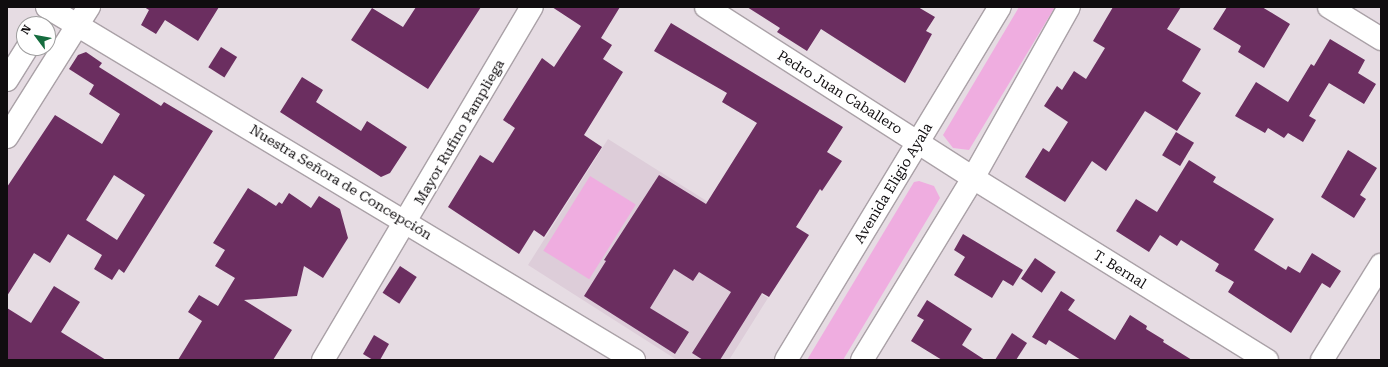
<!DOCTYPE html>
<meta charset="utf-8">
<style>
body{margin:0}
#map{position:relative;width:1388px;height:367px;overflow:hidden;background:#e6dce3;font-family:"Roboto Serif",serif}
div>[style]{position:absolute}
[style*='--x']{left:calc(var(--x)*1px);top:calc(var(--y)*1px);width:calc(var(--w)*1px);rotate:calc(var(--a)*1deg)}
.built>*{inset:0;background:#ddcdd9}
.green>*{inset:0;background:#efade0;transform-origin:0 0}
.building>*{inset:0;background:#6b2e60;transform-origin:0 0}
.roads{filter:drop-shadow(1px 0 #aaa1a7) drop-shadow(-1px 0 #aaa1a7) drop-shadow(0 1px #aaa1a7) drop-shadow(0 -1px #aaa1a7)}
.street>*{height:22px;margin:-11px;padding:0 11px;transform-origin:11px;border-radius:11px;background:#fff}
.secondary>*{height:22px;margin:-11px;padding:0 11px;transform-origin:11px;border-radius:11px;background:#fff}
span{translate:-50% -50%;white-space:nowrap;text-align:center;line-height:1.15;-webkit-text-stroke:4px #fff;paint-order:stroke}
.street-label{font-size:14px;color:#100d0f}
.frame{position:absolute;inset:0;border:8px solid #100d0f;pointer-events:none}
.north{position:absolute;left:16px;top:16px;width:40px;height:40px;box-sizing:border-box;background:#fff;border:1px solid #9f9e9f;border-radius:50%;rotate:302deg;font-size:11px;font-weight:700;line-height:16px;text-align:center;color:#100d0f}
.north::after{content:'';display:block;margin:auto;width:14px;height:18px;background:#156c3e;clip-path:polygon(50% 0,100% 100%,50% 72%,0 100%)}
</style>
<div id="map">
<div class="built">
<div style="clip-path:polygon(608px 139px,713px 205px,687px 246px,768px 298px,729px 360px,677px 360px,528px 265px)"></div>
</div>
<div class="green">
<div style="clip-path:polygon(1019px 7px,1055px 7px,969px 150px,953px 148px,943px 135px)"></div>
<div style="left:590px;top:176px;width:54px;height:88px;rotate:32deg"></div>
<div style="clip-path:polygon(919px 181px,934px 186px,940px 198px,843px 360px,807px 360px,914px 182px)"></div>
</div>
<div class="building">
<div style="clip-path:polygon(144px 7px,219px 7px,198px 41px,165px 20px,156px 34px,141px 25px,149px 10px)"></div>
<div style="clip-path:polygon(416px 7px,481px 7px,428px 89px,351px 40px,372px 8px,403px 27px)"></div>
<div style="clip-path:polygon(552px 7px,620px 7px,601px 38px,612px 45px,603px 59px,623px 72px,584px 135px,602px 147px,544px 237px,534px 230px,519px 254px,448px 207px,480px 155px,493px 163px,515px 128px,503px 120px,542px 58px,554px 67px,581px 26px)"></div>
<div style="clip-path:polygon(747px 7px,918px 7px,935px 17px,926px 31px,932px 34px,905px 83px,821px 29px,807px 51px,777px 32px,780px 28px)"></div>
<div style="clip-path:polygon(1113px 7px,1181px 7px,1167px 29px,1201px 49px,1182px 81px,1201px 93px,1177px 131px,1145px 111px,1106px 171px,1092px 161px,1065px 202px,1025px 177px,1043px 148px,1049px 152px,1068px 122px,1044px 106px,1057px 86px,1062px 90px,1074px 71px,1086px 79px,1105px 48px,1093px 41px)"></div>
<div style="clip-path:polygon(1227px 7px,1262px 7px,1290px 24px,1264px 68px,1238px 52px,1241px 46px,1213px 29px)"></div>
<div style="clip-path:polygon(671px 23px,843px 127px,827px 152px,842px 161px,822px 191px,820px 189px,796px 227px,809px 235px,769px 297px,762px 293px,720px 360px,703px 360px,692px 353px,731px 292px,699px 272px,693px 281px,674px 269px,650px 308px,689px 332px,675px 354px,584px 296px,606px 261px,604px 260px,659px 175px,706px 204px,757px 123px,722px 102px,727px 93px,654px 51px)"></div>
<div style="clip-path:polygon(1330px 39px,1365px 60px,1358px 73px,1376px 84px,1364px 104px,1329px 83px,1309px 116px,1316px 120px,1303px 142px,1288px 133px,1284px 138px,1268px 128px,1265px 133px,1235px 116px,1256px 82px,1288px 102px,1311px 64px,1314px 66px)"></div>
<div style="left:221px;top:47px;width:19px;height:24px;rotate:32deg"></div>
<div style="clip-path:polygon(evenodd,86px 52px,102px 63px,99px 67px,161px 106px,164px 102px,213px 131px,124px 273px,119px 269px,112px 280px,94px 269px,102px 255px,68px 234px,50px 263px,34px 253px,7px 296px,7px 187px,55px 115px,102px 144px,120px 114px,89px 94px,94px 85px,69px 69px,78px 55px,86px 52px,114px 175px,145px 195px,117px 240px,86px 220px,114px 175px)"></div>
<div style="clip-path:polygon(302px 77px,323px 90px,316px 102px,361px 131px,367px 121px,407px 147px,390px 173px,381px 177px,280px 112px)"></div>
<div style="left:1176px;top:132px;width:21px;height:27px;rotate:31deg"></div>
<div style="clip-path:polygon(1348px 150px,1377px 168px,1360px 195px,1366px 199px,1354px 218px,1321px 197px)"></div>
<div style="clip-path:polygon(1189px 160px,1216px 177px,1213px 182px,1274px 219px,1254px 250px,1286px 270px,1288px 266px,1300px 273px,1312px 253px,1341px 271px,1330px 288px,1322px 283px,1291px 333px,1228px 292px,1234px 282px,1215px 271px,1219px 264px,1181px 240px,1177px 246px,1160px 235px,1149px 252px,1116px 231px,1136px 199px,1157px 212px)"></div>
<div style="clip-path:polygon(248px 188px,276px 206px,279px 202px,282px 204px,289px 193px,311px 208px,319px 196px,340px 209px,348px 238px,323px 278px,304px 266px,297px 296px,244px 300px,292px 330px,273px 360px,178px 360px,202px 321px,188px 312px,199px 295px,218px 306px,235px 278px,215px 266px,225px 250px,213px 243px)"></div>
<div style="clip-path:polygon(963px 234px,1023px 270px,1013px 286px,1003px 280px,992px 298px,954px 275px,965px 257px,954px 250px)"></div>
<div style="left:1035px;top:258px;width:25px;height:25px;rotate:34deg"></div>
<div style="left:400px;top:266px;width:20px;height:32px;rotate:33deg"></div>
<div style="clip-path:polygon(54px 286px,80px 302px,61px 332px,106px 360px,7px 360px,7px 308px,31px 323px)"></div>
<div style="clip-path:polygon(1061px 291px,1075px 300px,1068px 310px,1115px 340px,1130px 315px,1147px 326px,1146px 329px,1164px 340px,1163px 342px,1192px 360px,1081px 360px,1049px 340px,1046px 345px,1032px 337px)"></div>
<div style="clip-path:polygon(927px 300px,972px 329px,962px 345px,985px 360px,942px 360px,911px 341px,924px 320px,917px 316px)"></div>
<div style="clip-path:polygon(1012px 333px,1027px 343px,1016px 360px,995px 360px)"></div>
<div style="clip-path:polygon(374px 335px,389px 344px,380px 360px,373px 360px,363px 354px)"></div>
</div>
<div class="roads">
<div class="street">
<div style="--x:47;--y:7;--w:685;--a:31.02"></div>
<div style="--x:706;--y:7;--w:317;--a:32.6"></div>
<div style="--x:973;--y:178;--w:346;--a:31.8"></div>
<div style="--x:1329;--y:7;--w:61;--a:31.6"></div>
<div style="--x:7;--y:80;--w:38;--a:-58"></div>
<div style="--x:7;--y:137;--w:154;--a:-57.8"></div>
<div style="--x:323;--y:360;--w:410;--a:-59.4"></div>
<div style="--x:1322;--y:360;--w:112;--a:-58.2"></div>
</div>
<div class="secondary">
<div style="--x:786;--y:360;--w:413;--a:-58.8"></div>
<div style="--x:862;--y:360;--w:213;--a:-58.6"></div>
<div style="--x:973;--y:178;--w:196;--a:-60.7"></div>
</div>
</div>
<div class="street-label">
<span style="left:840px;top:92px;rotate:32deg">Pedro Juan Caballero</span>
<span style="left:459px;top:132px;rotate:-60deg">Mayor Rufino Pampliega</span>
<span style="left:341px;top:182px;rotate:31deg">Nuestra Señora de Concepción</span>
<span style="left:893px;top:183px;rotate:-59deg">Avenida Eligio Ayala</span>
<span style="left:1120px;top:269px;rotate:32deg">T. Bernal</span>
</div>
<div class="frame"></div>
<div class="north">N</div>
</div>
